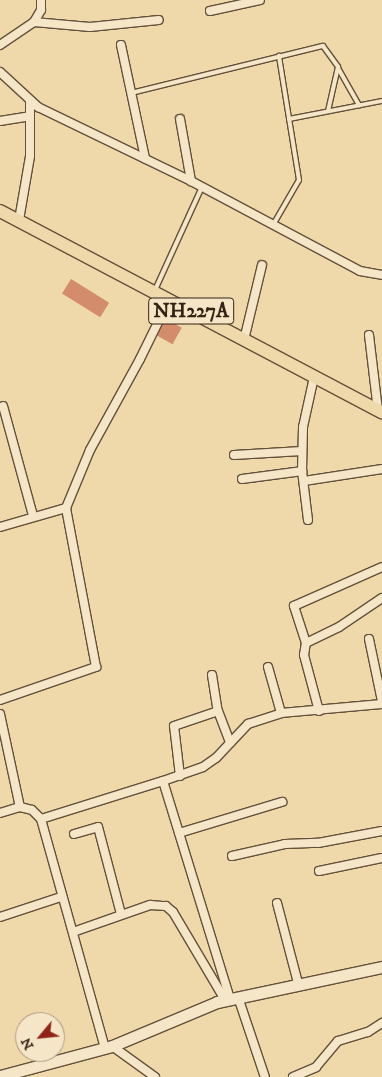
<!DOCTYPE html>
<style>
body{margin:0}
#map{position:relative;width:382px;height:1077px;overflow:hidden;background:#efd8a9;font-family:"IM FELL DW Pica",serif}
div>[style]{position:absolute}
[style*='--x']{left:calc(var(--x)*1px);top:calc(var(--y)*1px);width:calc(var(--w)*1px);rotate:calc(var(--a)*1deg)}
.building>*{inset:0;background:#d38d6c;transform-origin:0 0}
.roads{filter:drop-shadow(1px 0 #63503a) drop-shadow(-1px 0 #63503a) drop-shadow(0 1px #63503a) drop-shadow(0 -1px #63503a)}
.service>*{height:4px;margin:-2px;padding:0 2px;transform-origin:2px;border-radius:2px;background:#f5e6c7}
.minor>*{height:8px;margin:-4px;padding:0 4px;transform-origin:4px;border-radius:4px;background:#f5e6c7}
.secondary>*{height:11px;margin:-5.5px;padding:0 5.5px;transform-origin:5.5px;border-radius:5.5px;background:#f5e6c7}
.trunk>*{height:12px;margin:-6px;padding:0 6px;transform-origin:6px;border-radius:6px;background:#efd8a9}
span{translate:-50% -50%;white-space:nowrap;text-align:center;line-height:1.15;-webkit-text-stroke:4px #f5e6c7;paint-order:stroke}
.shield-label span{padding:1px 4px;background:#f5e6c7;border:1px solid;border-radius:4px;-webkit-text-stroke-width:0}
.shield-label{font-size:20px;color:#342315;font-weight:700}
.north{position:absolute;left:15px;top:1012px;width:50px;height:50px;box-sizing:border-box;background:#f5e6c7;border:1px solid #a89880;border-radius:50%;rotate:242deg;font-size:14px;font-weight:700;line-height:20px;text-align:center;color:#342315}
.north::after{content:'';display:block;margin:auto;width:18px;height:22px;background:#8f2418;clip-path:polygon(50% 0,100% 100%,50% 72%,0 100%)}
</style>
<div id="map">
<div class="building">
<div style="left:71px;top:279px;width:45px;height:17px;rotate:32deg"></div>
<div style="left:166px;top:319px;width:18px;height:19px;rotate:29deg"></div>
</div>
<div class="roads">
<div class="service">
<div style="--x:338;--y:68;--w:43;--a:60.4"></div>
<div style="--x:131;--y:93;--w:198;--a:-13.8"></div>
<div style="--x:323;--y:46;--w:26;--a:54"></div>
<div style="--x:338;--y:67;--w:45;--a:102.8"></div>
<div style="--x:289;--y:119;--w:95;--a:-11"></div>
<div style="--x:273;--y:225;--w:52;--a:-60"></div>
<div style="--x:299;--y:180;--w:126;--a:-99.2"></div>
<div style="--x:155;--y:290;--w:113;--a:-65.5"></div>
</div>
<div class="minor">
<div style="--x:210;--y:11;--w:51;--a:-12.4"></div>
<div style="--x:34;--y:22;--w:56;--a:5.1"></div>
<div style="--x:90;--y:27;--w:69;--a:-5.8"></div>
<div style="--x:0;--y:45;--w:41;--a:-34.1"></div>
<div style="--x:34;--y:22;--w:14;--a:-60"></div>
<div style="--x:41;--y:10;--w:10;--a:-90"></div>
<div style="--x:121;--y:45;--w:116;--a:78"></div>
<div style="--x:0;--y:72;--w:52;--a:42.6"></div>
<div style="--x:38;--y:107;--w:170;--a:25.8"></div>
<div style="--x:191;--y:181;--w:191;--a:28"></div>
<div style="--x:360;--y:271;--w:22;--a:10"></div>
<div style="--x:180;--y:119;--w:63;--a:79.9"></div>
<div style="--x:0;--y:121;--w:30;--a:-9"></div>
<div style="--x:19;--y:220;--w:65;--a:-80.2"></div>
<div style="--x:30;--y:156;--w:54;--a:-90"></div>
<div style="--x:369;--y:335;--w:77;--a:83.2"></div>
<div style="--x:244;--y:340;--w:77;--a:-76.5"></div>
<div style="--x:3;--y:406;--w:114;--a:74.7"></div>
<div style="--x:234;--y:455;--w:68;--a:-3.4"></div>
<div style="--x:242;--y:479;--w:61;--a:-7.6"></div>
<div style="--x:304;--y:481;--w:79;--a:-8.7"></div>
<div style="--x:308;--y:520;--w:49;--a:-97"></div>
<div style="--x:302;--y:471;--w:44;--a:-88.7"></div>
<div style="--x:303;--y:427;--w:51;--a:-77.6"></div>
<div style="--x:0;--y:527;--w:69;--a:-16.1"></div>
<div style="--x:369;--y:639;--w:63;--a:78.2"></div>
<div style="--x:306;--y:643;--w:37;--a:-26"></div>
<div style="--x:339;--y:627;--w:52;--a:-34"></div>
<div style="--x:268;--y:667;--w:48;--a:74.2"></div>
<div style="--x:281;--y:713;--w:101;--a:-5.1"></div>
<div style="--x:212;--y:675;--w:36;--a:81"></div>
<div style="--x:218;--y:711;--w:34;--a:69"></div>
<div style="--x:0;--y:700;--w:102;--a:-19"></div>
<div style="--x:96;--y:667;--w:162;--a:-100.7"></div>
<div style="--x:66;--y:508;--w:63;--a:-67.5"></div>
<div style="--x:90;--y:450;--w:104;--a:-61.2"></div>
<div style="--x:140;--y:359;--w:66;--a:-63.8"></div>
<div style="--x:319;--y:711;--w:58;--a:-105"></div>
<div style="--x:304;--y:655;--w:12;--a:-81"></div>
<div style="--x:306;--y:643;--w:39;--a:-108"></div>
<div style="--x:294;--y:606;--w:96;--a:-23.9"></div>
<div style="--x:0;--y:714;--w:95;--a:77.9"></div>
<div style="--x:180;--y:776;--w:50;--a:-96.8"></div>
<div style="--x:174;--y:726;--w:46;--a:-18.8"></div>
<div style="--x:163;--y:781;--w:42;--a:-19.3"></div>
<div style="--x:203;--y:767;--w:16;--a:-35"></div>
<div style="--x:216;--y:758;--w:47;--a:-46.7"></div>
<div style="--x:248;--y:724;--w:35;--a:-18"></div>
<div style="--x:0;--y:813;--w:21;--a:-17"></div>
<div style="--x:20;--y:807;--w:12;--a:14"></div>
<div style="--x:32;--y:810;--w:13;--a:45"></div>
<div style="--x:41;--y:819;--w:238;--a:74.4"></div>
<div style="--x:41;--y:819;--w:128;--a:-17.3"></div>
<div style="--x:163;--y:781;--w:228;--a:72.9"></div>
<div style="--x:179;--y:833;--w:108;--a:-16.8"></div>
<div style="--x:74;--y:834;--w:25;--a:-16"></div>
<div style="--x:98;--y:827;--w:90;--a:75.2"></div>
<div style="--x:232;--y:856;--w:54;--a:-12.8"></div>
<div style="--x:285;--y:844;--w:33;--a:-2"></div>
<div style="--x:318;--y:843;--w:65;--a:-10.6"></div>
<div style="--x:319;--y:871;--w:64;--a:-11.7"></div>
<div style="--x:277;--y:903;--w:83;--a:75.3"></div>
<div style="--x:0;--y:917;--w:64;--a:-18.2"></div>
<div style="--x:73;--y:932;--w:82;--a:-19.3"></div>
<div style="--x:150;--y:905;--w:16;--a:4"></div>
<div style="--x:166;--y:906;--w:9;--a:41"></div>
<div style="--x:173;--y:912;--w:102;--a:59.4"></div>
<div style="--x:238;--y:997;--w:84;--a:71.4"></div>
<div style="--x:112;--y:1046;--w:53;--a:35.8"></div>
<div style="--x:293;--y:1077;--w:25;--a:-23"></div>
<div style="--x:316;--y:1067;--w:34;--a:-50"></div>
<div style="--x:338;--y:1041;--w:31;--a:-17"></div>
<div style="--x:368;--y:1032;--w:17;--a:-33"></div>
</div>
<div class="secondary">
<div style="--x:0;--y:1076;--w:116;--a:-15"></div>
<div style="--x:112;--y:1046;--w:114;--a:-22.7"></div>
<div style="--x:217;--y:1002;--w:169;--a:-12"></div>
</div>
<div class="trunk">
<div style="--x:0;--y:211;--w:432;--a:27.8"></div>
</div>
</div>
<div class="shield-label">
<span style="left:191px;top:311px">NH227A</span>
</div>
<div class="north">N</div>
</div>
